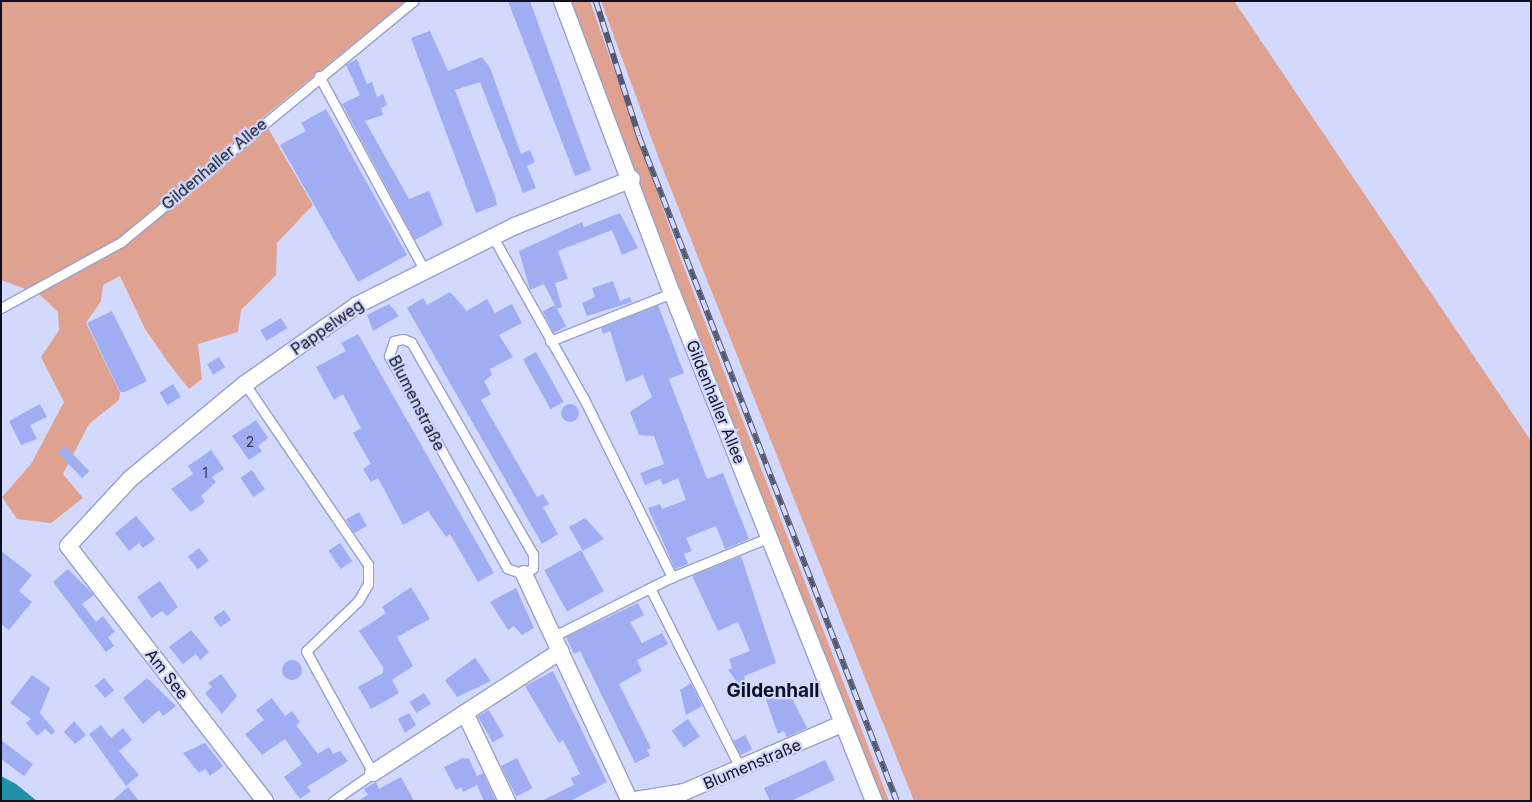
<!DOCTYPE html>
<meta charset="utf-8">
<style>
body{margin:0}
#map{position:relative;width:1532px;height:802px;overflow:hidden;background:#d2d9fd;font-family:Inter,sans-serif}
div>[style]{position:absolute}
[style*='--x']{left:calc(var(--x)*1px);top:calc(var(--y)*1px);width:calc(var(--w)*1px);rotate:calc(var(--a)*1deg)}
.green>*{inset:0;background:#e0a290}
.water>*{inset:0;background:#2191a9}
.building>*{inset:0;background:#a1adf2;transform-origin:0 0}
.round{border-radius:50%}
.roads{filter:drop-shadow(1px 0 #97a0ca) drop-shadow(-1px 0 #97a0ca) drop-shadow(0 1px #97a0ca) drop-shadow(0 -1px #97a0ca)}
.service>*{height:9px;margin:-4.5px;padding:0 4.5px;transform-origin:4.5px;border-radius:4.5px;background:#fff}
.minor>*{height:16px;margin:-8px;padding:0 8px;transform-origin:8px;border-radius:8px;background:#fff}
.rail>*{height:5.5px;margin-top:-2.75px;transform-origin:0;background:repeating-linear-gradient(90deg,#d2d9fd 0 11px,#565a71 0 22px);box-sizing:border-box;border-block:1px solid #565a71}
span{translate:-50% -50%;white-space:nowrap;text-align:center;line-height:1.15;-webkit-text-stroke:4.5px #d2d9fd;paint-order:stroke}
.number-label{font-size:14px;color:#323754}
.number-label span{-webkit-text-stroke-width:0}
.street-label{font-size:16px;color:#0d101f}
.quarter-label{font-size:19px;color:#0d101f;font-weight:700}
.frame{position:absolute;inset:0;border:2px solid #0d101f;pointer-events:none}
</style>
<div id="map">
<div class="green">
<div style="clip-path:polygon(1px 1px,406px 1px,262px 118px,313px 205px,277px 243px,276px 275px,241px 310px,238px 332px,198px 344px,202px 379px,189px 389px,170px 365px,145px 329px,120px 276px,103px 285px,101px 301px,86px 323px,120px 393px,119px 400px,89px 424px,63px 474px,83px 498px,51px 523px,17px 519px,2px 497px,31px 464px,64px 402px,41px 357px,59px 330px,58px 312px,39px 294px,1px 280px)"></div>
<div style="clip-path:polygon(565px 1px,590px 1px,680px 257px,889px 801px,875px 801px)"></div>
<div style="clip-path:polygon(601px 1px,1234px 1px,1531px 441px,1531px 801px,914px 801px,659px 159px)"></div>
</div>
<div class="water">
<div style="clip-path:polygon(1px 776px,16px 784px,37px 801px,1px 801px)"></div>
</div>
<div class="building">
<div style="clip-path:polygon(508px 1px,530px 1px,591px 170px,575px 176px)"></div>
<div style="clip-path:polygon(430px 31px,448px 71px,482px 57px,490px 68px,521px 154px,530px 150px,535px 162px,527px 166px,536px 188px,523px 193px,480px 82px,455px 90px,495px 196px,497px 205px,476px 213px,411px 38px)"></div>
<div style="clip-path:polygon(357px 59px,367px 84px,372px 82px,377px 97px,383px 94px,387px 105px,381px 108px,383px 115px,365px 121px,409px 199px,429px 191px,443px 225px,415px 240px,342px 104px,360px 95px,346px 65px)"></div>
<div style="clip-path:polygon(326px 109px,407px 255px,358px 282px,280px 145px,306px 131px,301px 123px)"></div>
<div style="clip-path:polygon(620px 213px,638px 248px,622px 255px,612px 230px,558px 251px,568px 279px,555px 283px,562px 307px,557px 309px,544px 284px,530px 290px,519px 251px,582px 222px,584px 227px)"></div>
<div style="clip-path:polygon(613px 281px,620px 301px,630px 297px,632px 302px,587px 316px,582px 303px,595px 297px,592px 288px)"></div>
<div style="clip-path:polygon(450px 292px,467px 311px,487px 299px,495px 313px,512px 304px,522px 323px,499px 335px,513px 357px,490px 369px,492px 375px,484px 381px,491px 394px,481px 400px,537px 497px,543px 494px,549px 504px,543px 507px,558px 534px,542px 544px,407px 308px,423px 298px,427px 305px)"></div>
<div style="clip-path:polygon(389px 304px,399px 316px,373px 331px,367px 315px)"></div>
<div style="left:555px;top:305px;width:24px;height:14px;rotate:62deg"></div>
<div style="clip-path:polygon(658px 305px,684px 373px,669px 379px,707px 479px,723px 473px,749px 539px,725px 549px,716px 526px,686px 538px,692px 551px,684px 554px,688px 564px,675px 569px,648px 508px,660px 504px,662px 509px,686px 500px,678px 478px,663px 485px,660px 479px,645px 485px,640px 473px,664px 464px,654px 436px,639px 435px,630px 412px,652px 397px,643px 375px,626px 382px,610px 331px,603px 334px,601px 328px)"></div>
<div style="clip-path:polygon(112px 311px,147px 381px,125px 392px,120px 392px,87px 323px)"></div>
<div style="left:281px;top:318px;width:12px;height:24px;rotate:59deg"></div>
<div style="clip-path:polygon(358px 334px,494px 573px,478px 582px,450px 534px,446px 537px,428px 511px,403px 525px,378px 478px,371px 482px,363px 469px,371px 464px,353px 433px,361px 428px,343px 394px,334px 400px,316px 367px,346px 351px,341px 343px)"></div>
<div style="left:536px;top:352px;width:57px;height:15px;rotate:61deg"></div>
<div style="left:219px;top:357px;width:12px;height:14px;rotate:59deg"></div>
<div style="left:173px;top:384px;width:15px;height:16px;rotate:58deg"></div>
<div class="round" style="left:561px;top:404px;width:18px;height:18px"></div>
<div style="clip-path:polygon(40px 404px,47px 417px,30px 425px,37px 439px,21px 445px,9px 421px)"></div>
<div style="clip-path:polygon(256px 420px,268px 438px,258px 446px,262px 451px,249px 460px,232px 436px)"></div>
<div style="left:65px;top:446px;width:35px;height:10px;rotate:46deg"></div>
<div style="clip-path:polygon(211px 450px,224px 469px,212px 477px,216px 482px,201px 496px,205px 502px,191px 512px,171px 489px,193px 474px,188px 466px)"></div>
<div style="left:252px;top:470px;width:23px;height:14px;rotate:56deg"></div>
<div style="left:359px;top:512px;width:16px;height:15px;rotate:60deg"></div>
<div style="clip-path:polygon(136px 516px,155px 539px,143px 548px,139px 543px,129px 551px,115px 533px)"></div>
<div style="clip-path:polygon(585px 518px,604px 539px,583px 551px,569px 527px)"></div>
<div style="left:340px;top:543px;width:22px;height:14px;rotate:56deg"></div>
<div style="left:199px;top:548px;width:16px;height:14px;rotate:52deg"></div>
<div style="left:581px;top:550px;width:47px;height:42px;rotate:61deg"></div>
<div style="clip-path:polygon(1px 551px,32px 575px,19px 591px,32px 602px,9px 630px,1px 624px)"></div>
<div style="clip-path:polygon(741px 556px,776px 663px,744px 676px,749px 698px,728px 670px,732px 668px,729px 659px,750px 651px,738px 622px,718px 631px,692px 576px)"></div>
<div style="clip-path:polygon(68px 569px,94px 595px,82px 604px,96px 622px,103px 616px,115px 632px,108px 637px,114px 646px,106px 652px,53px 582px)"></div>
<div style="clip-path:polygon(160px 581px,178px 607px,167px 616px,162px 611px,152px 618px,137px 597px)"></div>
<div style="clip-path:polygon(411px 587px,430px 619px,397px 637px,413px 666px,392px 680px,399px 693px,371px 709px,358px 687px,383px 673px,383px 667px,359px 631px,386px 613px,382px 607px)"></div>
<div style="clip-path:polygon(516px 588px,534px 628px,522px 635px,514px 626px,508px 630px,490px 602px)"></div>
<div style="clip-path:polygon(638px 603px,644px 615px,630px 622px,642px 643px,662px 633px,668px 644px,637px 660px,642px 671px,619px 684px,651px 748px,647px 750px,650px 756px,635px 763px,580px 651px,574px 654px,566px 637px)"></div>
<div style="left:224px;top:610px;width:12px;height:13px;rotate:55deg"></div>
<div style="clip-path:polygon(191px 630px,209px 652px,200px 660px,196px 654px,183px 664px,169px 647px)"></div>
<div style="clip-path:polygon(475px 658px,491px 681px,457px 697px,445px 680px)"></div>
<div class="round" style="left:282px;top:660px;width:20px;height:20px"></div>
<div style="clip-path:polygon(553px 671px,607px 782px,570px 801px,541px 801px,574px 785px,571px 778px,580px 774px,563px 740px,559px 743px,525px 686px)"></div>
<div style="clip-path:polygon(221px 674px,237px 696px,222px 714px,205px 693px,212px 687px,208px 683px)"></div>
<div style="clip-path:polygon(32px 675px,50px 688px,40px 713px,55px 731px,52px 735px,45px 729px,37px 736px,26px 723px,31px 719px,10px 703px)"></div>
<div style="left:104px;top:678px;width:16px;height:12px;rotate:50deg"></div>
<div style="clip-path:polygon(147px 678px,176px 706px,163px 716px,159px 710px,143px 724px,123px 698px)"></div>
<div style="clip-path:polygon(691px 683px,702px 706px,686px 715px,680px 690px)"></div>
<div style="clip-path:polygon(785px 684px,807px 728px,787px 737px,784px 731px,778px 734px,764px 694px)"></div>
<div style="left:424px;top:693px;width:13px;height:17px;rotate:58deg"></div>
<div style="clip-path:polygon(272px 698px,285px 716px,292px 711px,300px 722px,296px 725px,318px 754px,329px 747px,333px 754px,340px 751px,348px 761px,307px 787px,311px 791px,300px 799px,284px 777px,302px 764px,285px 739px,262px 755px,245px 734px,264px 720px,256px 710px)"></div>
<div style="left:489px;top:710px;width:30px;height:13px;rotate:60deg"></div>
<div style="clip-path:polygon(409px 713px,416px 725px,405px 733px,398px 719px)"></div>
<div style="left:688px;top:719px;width:21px;height:20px;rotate:55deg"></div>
<div style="clip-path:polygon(74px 721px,86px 735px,75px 744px,64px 732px)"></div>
<div style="clip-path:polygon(101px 725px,111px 738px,123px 728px,132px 740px,119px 751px,139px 775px,126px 786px,89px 734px)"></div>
<div style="left:745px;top:735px;width:16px;height:13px;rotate:63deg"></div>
<div style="clip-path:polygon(1px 740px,33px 764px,24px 776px,1px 759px)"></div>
<div style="clip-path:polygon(205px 743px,223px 766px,210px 776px,205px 769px,199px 773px,183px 753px)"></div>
<div style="clip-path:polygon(462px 758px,469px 759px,477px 776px,483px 773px,496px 801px,484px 801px,477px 785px,463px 792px,461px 787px,456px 790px,444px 767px)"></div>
<div style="left:517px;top:758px;width:34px;height:18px;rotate:63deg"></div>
<div style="clip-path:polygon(825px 760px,835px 780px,791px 801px,770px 801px,764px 788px)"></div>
<div style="clip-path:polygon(401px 777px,414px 801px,358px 801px,368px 795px,364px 789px,376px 782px,379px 789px)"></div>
<div style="clip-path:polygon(128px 787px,139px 801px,112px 801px)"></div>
</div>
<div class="roads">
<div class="service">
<div style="--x:319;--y:76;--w:220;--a:61.5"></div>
<div style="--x:493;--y:237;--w:186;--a:60.7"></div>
<div style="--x:584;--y:399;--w:199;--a:63.7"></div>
<div style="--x:1;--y:308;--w:137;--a:-28.8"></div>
<div style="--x:121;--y:242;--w:379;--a:-39.5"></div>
<div style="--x:403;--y:339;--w:9;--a:21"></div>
<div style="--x:411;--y:342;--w:245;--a:60.1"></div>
<div style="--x:533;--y:554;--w:14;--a:90"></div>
<div style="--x:533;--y:568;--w:11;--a:146"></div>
<div style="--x:524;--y:574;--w:18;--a:-161"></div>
<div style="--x:507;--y:568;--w:243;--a:-119.1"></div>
<div style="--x:389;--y:356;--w:16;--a:-72"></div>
<div style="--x:394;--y:341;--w:9;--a:-13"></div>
<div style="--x:550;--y:341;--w:131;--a:-21.5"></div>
<div style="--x:245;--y:384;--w:218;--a:55.7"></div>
<div style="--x:368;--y:564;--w:20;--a:90"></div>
<div style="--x:368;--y:584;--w:20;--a:120"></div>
<div style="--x:358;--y:601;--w:72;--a:136.1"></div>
<div style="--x:306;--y:651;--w:139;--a:61.2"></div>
<div style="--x:373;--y:773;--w:49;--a:145"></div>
<div style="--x:650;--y:588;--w:203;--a:63.4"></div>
<div style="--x:554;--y:636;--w:132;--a:-26.6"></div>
<div style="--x:672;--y:577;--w:106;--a:-22.2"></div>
</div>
<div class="minor">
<div style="--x:562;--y:1;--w:312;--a:69.4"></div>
<div style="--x:672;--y:293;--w:547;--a:68.32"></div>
<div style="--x:524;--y:574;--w:248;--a:65"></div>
<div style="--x:465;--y:713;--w:114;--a:-32.9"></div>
<div style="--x:373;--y:773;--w:110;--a:-33.1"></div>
<div style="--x:465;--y:713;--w:98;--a:64.5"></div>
<div style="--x:265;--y:801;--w:322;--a:-127.7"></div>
<div style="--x:68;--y:546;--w:91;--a:-47.2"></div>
<div style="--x:130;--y:479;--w:149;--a:-39.6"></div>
<div style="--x:245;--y:384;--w:137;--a:-35.2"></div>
<div style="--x:357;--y:305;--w:177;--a:-26.6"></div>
<div style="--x:515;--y:226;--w:126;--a:-21.9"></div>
<div style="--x:630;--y:801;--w:55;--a:-9.5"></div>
<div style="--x:684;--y:792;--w:172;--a:-23.3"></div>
</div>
</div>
<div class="rail">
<div style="--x:596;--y:1;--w:142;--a:72.3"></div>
<div style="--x:639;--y:136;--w:713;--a:68.8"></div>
</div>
<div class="number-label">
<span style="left:250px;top:442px">2</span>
<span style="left:205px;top:473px">1</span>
</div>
<div class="street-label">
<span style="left:214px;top:164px;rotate:-40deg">Gildenhaller Allee</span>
<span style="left:327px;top:327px;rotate:-35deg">Pappelweg</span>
<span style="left:716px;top:402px;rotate:68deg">Gildenhaller Allee</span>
<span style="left:417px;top:403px;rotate:63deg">Blumenstraße</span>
<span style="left:167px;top:674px;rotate:52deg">Am See</span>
<span style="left:752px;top:764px;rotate:-23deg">Blumenstraße</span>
</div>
<div class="quarter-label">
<span style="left:773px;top:691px">Gildenhall</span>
</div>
<div class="frame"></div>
</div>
